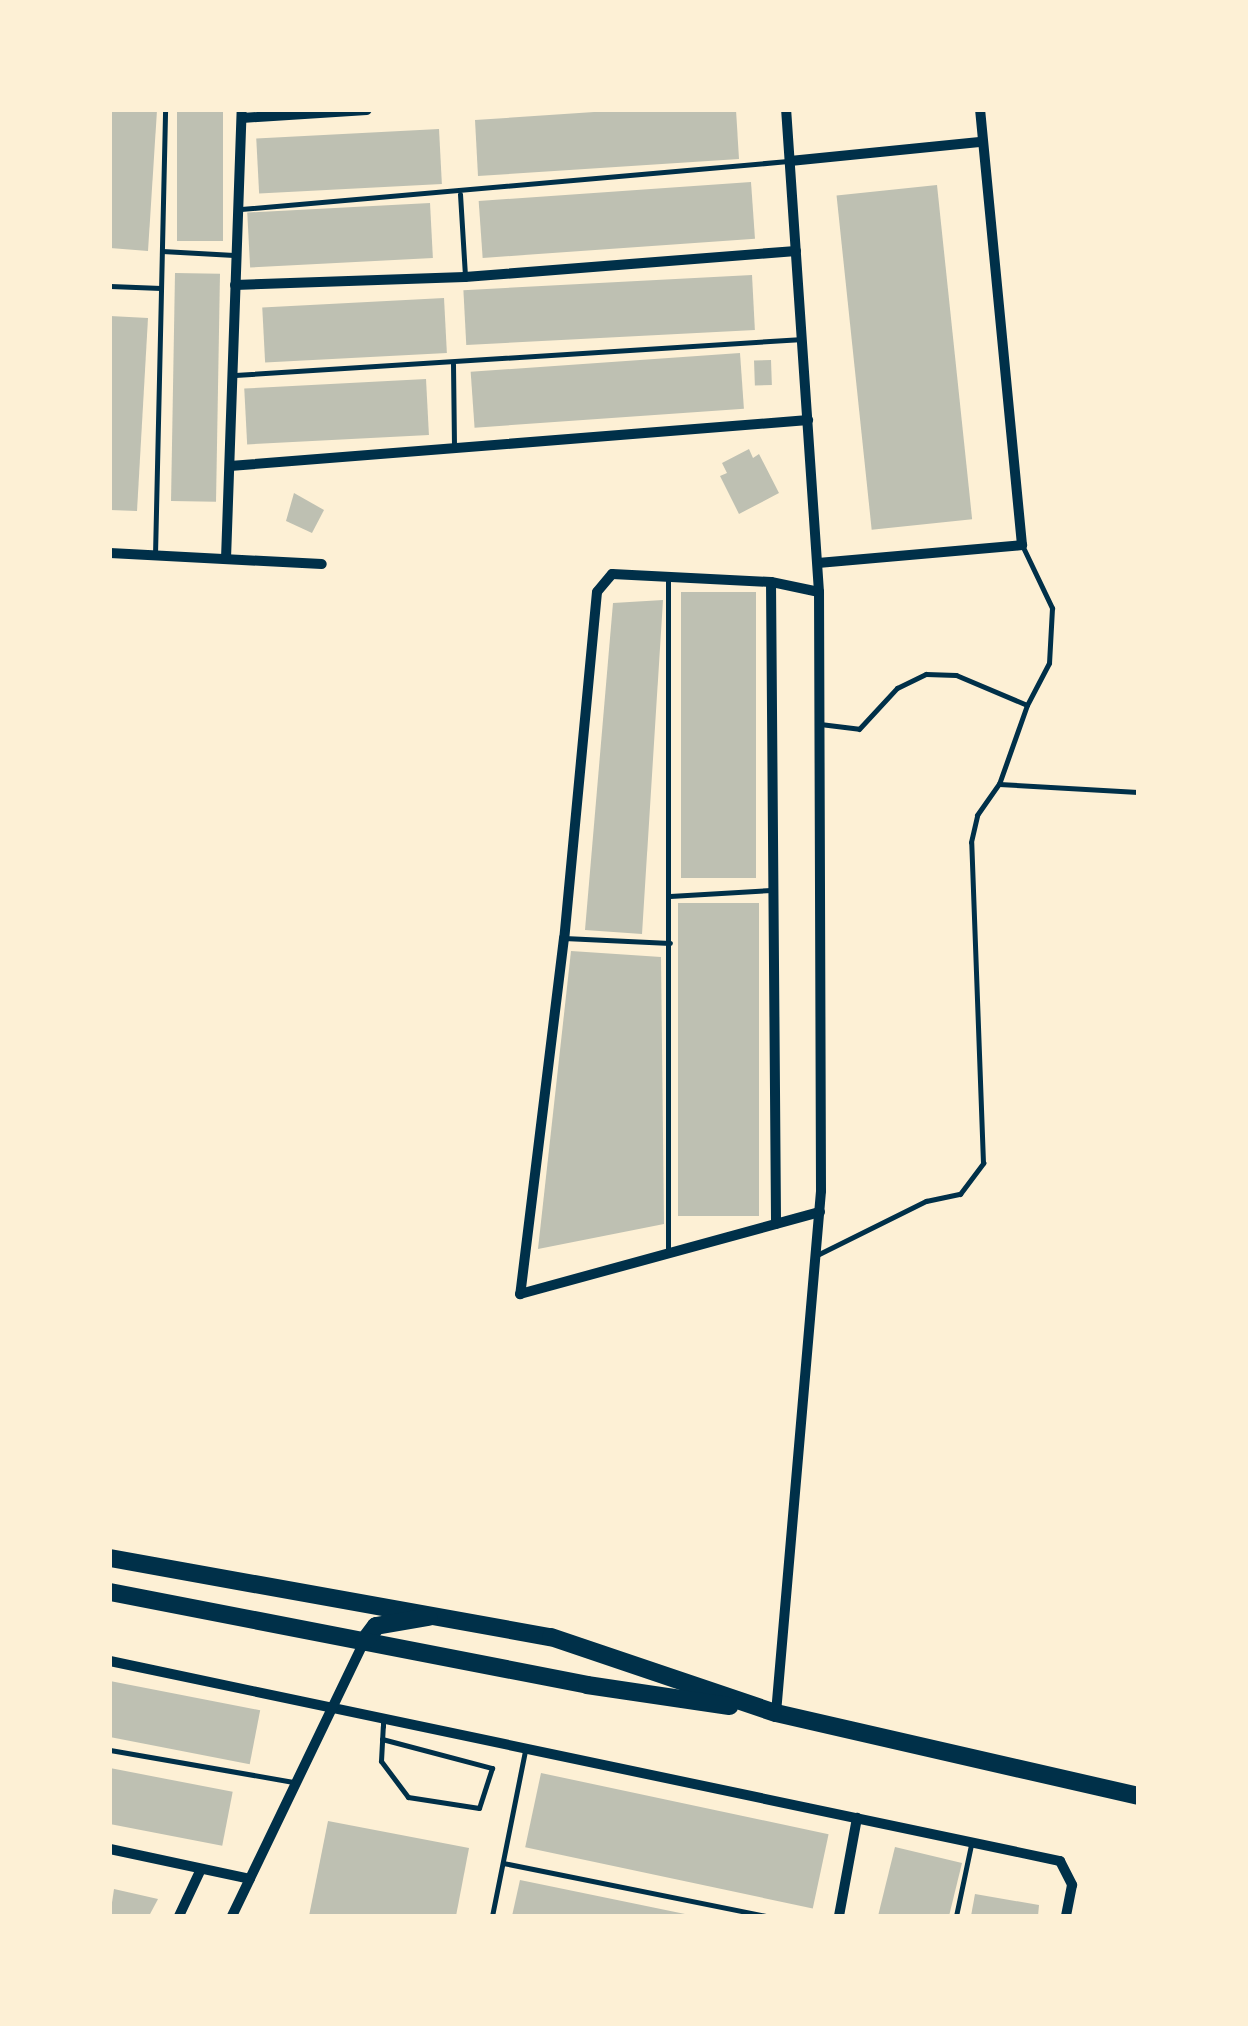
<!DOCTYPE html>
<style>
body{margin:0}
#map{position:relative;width:1248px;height:2026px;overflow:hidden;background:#fdf0d5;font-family:"Golos Text",sans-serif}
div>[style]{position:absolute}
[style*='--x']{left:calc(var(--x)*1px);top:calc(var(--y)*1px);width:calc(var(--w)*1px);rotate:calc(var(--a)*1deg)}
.building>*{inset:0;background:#bec0b2;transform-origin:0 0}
.service>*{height:5px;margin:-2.5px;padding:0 2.5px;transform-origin:2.5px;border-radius:2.5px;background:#003049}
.minor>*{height:10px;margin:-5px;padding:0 5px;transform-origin:5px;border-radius:5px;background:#003049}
.trunk>*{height:18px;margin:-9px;padding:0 9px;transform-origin:9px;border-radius:9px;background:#003049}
span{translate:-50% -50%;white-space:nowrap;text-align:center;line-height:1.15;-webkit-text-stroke:10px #fdf0d5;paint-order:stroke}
.frame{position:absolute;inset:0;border:112px solid #fdf0d5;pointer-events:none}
</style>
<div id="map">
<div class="building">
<div style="clip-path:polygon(112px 110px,157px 110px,148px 251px,110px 248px)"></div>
<div style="left:177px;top:110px;width:46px;height:131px"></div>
<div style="clip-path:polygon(624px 110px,736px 110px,739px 159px,478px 176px,475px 120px)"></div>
<div style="left:439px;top:129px;width:55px;height:183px;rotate:87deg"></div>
<div style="left:751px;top:182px;width:57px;height:273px;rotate:86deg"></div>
<div style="left:937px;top:185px;width:336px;height:101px;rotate:84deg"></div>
<div style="left:430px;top:203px;width:55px;height:183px;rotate:87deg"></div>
<div style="left:175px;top:273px;width:45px;height:228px;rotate:1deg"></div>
<div style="left:752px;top:275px;width:55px;height:289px;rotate:87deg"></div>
<div style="left:444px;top:298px;width:55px;height:182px;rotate:87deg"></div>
<div style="clip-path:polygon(110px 316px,148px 318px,137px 511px,110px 510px)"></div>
<div style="left:740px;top:353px;width:56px;height:270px;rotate:86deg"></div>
<div style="left:771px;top:360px;width:25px;height:17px;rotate:88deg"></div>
<div style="left:426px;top:379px;width:56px;height:182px;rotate:87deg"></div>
<div style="clip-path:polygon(749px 449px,753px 458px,759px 454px,779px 493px,739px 514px,720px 476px,727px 473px,722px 463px)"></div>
<div style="clip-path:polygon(294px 493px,324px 510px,312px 533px,286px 521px)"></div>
<div style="left:681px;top:592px;width:75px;height:286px"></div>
<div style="clip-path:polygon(663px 600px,642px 934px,585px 930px,613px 603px)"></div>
<div style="left:759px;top:903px;width:313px;height:81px;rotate:90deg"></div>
<div style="clip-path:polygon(571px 951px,661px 957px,664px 1224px,538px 1249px)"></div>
<div style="left:110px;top:1681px;width:153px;height:55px;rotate:11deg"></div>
<div style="left:110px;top:1768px;width:125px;height:55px;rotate:11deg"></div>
<div style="left:541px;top:1773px;width:294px;height:76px;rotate:12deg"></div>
<div style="clip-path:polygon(328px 1821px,469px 1848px,456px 1916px,309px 1916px)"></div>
<div style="clip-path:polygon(895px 1847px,962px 1863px,949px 1916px,878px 1916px)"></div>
<div style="clip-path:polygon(520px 1880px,685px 1914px,685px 1916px,512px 1916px)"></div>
<div style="clip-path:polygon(114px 1889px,158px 1899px,149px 1916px,110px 1916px)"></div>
<div style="clip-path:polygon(975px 1894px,1039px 1905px,1038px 1916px,971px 1916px)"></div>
</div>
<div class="service">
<div style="--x:460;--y:194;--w:81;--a:86.5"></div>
<div style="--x:241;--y:209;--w:549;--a:-5.01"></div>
<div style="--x:162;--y:251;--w:72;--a:3.2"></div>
<div style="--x:110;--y:286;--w:51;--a:2.2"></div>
<div style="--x:453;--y:364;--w:82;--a:89.3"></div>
<div style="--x:235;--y:375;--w:569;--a:-3.63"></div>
<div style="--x:1022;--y:545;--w:70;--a:64.5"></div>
<div style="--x:1052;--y:608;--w:55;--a:93.1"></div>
<div style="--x:1049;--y:663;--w:47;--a:117.6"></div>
<div style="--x:155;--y:555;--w:445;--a:-88.7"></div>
<div style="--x:820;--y:724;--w:39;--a:7"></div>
<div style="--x:859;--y:729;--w:56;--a:-47.2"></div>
<div style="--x:897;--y:688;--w:32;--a:-26"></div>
<div style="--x:926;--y:674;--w:30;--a:2"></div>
<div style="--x:956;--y:675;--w:77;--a:22.9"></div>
<div style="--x:1027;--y:705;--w:84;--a:109.5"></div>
<div style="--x:999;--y:784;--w:139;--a:3.3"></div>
<div style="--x:670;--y:896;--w:101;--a:-3.4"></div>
<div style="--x:564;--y:938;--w:106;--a:2.7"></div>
<div style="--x:668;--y:1253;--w:675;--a:-90"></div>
<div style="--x:817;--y:1255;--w:122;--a:-26.4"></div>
<div style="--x:926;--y:1201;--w:35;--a:-12"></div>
<div style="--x:960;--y:1194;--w:39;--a:-53"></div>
<div style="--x:983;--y:1163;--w:321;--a:-92.1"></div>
<div style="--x:971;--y:842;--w:28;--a:-77"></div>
<div style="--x:977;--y:815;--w:38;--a:-55"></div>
<div style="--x:382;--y:1739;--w:114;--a:14.8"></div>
<div style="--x:492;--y:1768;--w:42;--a:108"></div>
<div style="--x:479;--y:1808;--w:72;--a:-171.2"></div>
<div style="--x:408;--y:1797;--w:45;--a:-126.9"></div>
<div style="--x:381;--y:1761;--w:35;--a:-87"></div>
<div style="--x:383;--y:1726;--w:5;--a:-90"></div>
<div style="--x:110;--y:1750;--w:186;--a:9.9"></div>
<div style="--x:503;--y:1863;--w:269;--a:11.4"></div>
<div style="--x:492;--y:1916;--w:168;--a:-78.7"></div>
<div style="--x:956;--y:1916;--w:73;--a:-78.1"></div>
</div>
<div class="minor">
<div style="--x:242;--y:118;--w:125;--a:-3.7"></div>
<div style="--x:790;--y:161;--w:193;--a:-5.7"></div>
<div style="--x:235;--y:285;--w:230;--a:-2"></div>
<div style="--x:465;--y:277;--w:332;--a:-4.5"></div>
<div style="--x:230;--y:466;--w:580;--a:-4.55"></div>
<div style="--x:110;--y:553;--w:212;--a:3"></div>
<div style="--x:226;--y:559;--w:449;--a:-88"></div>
<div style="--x:818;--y:563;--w:205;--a:-5"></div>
<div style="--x:1022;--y:545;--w:437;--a:-95.5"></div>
<div style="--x:771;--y:582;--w:642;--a:89.55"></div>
<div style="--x:819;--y:592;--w:49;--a:-168.2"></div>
<div style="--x:771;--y:582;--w:159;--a:-177.1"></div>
<div style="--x:612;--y:574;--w:23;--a:130"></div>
<div style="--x:597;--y:592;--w:348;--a:95.4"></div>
<div style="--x:564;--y:938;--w:359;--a:97"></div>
<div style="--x:520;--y:1294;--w:311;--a:-15.3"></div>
<div style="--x:110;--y:1661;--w:971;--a:11.89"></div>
<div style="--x:1060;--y:1861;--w:27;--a:63"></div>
<div style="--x:1072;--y:1885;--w:32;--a:101"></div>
<div style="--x:776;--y:1713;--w:524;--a:-85.07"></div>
<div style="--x:821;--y:1191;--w:599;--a:-90.19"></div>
<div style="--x:819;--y:592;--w:483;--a:-93.9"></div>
<div style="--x:110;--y:1849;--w:143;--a:12.1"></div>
<div style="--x:179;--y:1916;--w:52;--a:-64.9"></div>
<div style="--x:232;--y:1916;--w:304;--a:-64.3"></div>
<div style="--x:839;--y:1916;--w:100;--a:-79.6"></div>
</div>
<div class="trunk">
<div style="--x:110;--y:1558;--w:448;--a:10.2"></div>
<div style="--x:551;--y:1637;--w:237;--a:18.7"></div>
<div style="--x:776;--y:1713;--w:371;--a:12.9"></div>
<div style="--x:110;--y:1592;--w:486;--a:11"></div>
<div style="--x:587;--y:1685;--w:144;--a:8.4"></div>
<div style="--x:364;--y:1642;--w:20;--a:-53"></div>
<div style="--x:376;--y:1626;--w:53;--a:-9.8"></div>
</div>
<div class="frame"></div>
</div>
